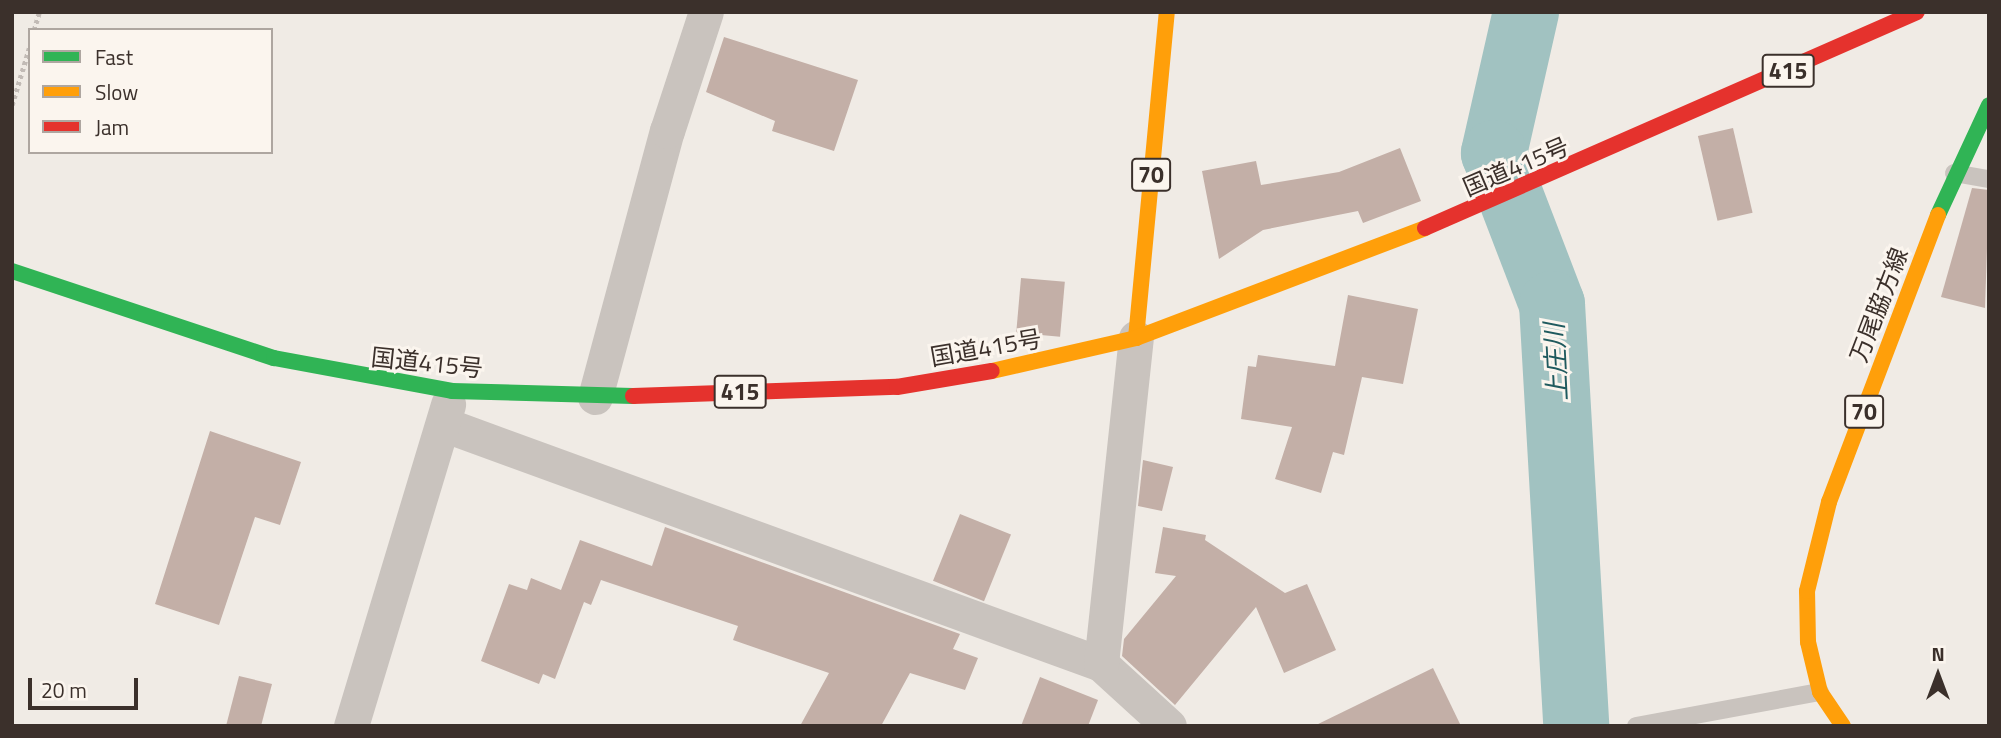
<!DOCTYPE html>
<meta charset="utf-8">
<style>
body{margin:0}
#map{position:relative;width:2001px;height:738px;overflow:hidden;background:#f0ebe5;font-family:"Titillium Web","Noto Sans JP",sans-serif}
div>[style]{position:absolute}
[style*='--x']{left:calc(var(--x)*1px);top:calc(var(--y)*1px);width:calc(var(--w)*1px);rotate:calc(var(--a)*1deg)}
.river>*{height:66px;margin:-33px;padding:0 33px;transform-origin:33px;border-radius:33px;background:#a1c2c1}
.building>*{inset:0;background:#c3afa7;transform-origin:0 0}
.path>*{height:4.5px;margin-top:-2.25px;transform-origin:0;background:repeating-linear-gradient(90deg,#c2bbb6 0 3.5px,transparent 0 7px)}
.lane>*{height:18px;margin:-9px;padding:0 9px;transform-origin:9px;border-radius:9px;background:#c9c3be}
.street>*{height:35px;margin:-17.5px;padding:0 17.5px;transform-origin:17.5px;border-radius:17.5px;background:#c9c3be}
.fast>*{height:16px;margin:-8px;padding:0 8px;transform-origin:8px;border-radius:8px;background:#30b455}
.slow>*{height:16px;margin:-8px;padding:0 8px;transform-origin:8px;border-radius:8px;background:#ff9f0a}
.jam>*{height:16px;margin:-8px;padding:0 8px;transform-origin:8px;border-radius:8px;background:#e5322d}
span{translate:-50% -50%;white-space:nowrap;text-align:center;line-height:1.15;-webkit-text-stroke:6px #fbf5ee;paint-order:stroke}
.shield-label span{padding:2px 5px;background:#fbf5ee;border:2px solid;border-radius:5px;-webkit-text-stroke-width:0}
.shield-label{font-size:23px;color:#3b302b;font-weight:700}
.street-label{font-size:24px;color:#3b302b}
.water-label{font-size:26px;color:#1f5a5e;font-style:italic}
.frame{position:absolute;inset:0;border:14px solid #3b302b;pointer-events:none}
.legend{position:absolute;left:28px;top:28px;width:245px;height:126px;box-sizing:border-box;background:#fbf5ee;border:2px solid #aea6a0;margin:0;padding:9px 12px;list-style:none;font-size:21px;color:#3b302b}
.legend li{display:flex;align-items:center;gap:14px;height:35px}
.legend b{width:35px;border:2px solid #aea6a0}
.north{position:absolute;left:1903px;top:640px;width:70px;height:70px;-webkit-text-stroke:5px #fbf5ee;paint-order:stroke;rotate:0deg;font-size:19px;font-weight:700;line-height:28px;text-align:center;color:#3b302b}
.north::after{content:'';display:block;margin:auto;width:24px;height:32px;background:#3b302b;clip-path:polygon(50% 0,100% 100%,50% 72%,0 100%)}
.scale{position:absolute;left:28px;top:678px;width:110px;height:32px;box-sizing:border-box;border:4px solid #3b302b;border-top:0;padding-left:9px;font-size:21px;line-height:24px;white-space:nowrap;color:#3b302b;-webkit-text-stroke:5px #fbf5ee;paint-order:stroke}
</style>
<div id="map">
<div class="river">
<div style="--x:1526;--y:12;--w:145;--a:102.8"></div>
<div style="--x:1494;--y:153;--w:162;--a:69"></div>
<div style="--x:1552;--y:304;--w:423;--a:86.7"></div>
</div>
<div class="building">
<div style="clip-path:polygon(724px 37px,858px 80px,834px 151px,772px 131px,775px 121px,706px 92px)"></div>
<div style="left:1733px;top:128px;width:87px;height:36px;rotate:77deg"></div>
<div style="clip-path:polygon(1400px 148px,1421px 201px,1363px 223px,1358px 211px,1263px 230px,1219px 259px,1202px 171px,1256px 161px,1261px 185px,1339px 172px)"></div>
<div style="clip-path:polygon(1972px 188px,1989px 190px,1985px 308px,1941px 297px)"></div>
<div style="left:1021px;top:278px;width:44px;height:55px;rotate:5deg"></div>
<div style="clip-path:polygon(1348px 295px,1418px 309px,1403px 384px,1362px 377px,1344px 455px,1333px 452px,1321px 493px,1275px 479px,1292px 427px,1241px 419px,1248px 366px,1256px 367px,1258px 355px,1335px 366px)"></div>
<div style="clip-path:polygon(210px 431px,301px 462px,280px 525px,255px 517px,219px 625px,155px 604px)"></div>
<div style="clip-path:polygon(1143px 460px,1173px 467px,1162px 511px,1138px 506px)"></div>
<div style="left:960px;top:514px;width:55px;height:72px;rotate:22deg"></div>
<div style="clip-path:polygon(665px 527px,960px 634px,953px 649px,978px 658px,965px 690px,910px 673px,881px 726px,800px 726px,829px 673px,733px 640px,738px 626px,601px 580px,591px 605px,584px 602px,555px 679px,543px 674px,539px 684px,481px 661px,509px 584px,527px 590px,531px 578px,561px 590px,580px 540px,652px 566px)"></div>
<div style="clip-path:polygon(1163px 527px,1206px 535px,1205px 540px,1285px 593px,1307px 584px,1336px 650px,1284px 673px,1256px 607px,1175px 705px,1122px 656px,1124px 639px,1176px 576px,1155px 573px)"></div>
<div style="clip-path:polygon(1433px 668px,1461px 726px,1314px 726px)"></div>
<div style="clip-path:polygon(239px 676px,272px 684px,261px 726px,226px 726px)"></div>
<div style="clip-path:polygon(1040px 677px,1098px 700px,1088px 726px,1021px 726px)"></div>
</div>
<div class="path">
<div style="--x:34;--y:30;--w:19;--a:-74"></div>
<div style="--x:12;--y:105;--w:63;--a:-73.3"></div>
</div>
<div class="lane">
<div style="--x:1954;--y:173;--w:36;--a:10"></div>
<div style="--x:1636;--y:726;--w:187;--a:-10.5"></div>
</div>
<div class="street">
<div style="--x:595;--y:397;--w:276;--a:-74.9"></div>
<div style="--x:667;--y:131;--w:125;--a:-71.9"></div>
<div style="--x:443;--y:424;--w:700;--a:20.04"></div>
<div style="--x:1101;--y:664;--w:92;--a:42.4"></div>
<div style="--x:1101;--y:664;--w:328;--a:-83.9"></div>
<div style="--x:351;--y:726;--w:336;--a:-73.2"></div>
</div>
<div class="fast">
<div style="--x:1938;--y:215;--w:121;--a:-65.1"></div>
<div style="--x:12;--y:271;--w:276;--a:18.4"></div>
<div style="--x:274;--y:358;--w:181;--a:10.5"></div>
<div style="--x:452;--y:391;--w:181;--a:1.6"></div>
</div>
<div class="slow">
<div style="--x:1136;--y:338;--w:327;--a:-84.6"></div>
<div style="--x:992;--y:371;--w:148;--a:-12.9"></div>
<div style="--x:1136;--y:338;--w:309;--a:-20.8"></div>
<div style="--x:1843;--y:726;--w:41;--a:-124.1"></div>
<div style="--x:1820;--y:692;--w:51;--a:-103.5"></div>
<div style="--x:1808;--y:642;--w:51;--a:-91.1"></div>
<div style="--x:1807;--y:591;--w:92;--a:-76.1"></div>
<div style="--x:1829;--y:502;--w:307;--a:-69.2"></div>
</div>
<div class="jam">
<div style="--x:1425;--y:228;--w:537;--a:-23.7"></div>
<div style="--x:633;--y:396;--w:264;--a:-2"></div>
<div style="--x:897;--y:387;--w:96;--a:-9.6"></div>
</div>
<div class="shield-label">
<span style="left:1788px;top:71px">415</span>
<span style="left:1151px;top:175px">70</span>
<span style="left:740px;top:392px">415</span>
<span style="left:1864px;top:412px">70</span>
</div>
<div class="street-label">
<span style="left:1516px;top:167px;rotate:-23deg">国道415号</span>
<span style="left:1879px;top:305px;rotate:-69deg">万尾脇方線</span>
<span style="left:986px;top:348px;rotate:-10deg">国道415号</span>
<span style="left:427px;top:363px;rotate:6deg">国道415号</span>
</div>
<div class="water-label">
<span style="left:1556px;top:362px;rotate:-93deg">上庄川</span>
</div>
<div class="frame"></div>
<ul class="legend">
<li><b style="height:9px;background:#30b455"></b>Fast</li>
<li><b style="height:9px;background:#ff9f0a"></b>Slow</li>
<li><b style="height:9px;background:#e5322d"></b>Jam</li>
</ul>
<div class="north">N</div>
<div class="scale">20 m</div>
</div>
